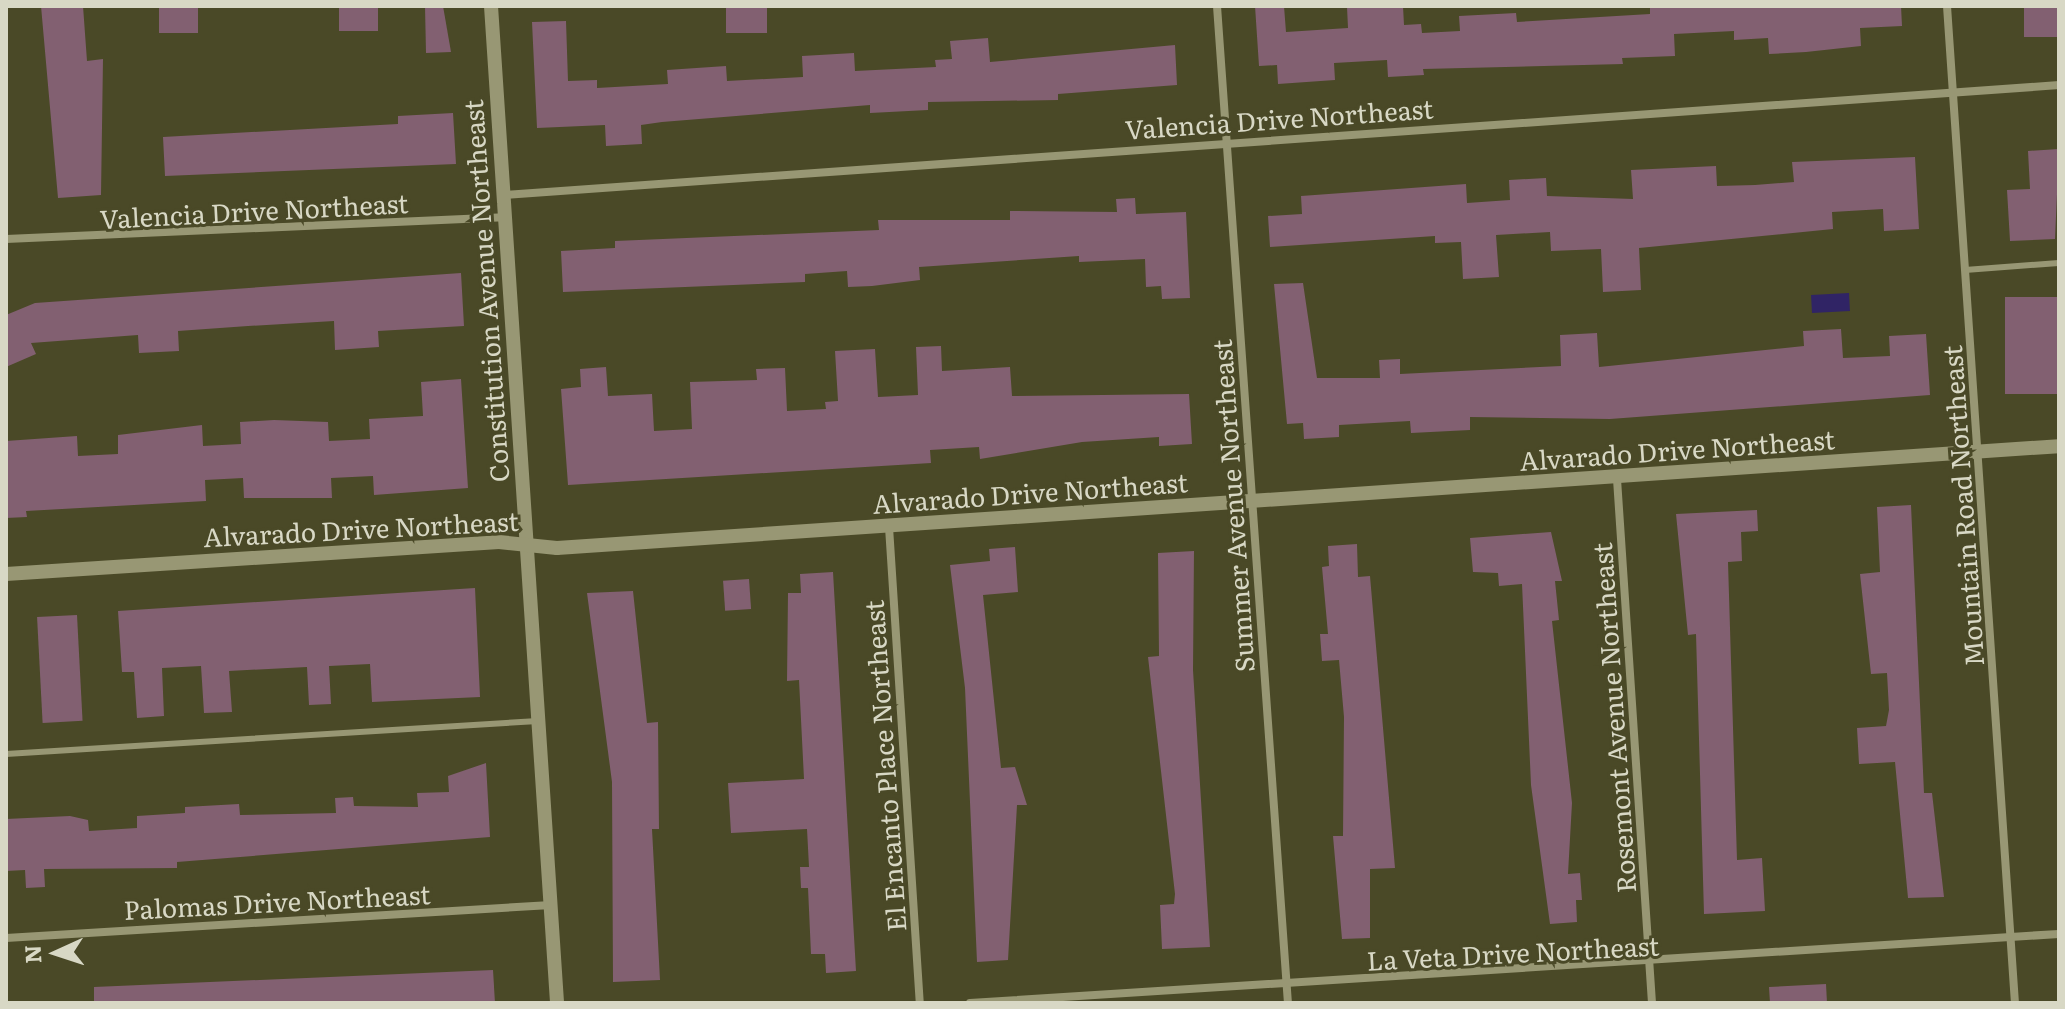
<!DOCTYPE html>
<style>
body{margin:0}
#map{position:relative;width:2065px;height:1009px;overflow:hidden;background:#4a4927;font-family:Literata,serif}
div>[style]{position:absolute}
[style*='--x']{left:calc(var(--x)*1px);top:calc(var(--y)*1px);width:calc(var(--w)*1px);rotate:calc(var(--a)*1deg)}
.water>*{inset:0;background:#302465;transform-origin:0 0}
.building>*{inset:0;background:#826071;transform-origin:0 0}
.service>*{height:6px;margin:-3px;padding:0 3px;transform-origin:3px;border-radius:3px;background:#989774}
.minor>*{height:8px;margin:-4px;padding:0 4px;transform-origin:4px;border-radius:4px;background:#989774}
.tertiary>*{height:14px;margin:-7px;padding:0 7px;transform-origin:7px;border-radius:7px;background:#989774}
span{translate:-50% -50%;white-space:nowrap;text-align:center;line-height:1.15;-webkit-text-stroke:6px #4a4927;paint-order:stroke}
.street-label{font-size:26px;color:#d8d8c5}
.frame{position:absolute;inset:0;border:8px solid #d8d8c5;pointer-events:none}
.north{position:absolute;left:16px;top:913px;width:80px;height:80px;-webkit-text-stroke:6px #4a4927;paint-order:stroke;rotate:267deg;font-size:22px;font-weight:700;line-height:32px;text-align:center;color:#d8d8c5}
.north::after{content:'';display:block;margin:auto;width:28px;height:36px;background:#d8d8c5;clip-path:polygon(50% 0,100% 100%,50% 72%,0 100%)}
</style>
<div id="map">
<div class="water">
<div style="left:1849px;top:293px;width:18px;height:38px;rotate:87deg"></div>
</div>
<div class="building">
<div style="clip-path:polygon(41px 6px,83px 6px,87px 61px,103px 59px,101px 195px,58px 198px)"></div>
<div style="left:159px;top:6px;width:39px;height:27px"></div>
<div style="left:339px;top:6px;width:39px;height:25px"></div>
<div style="clip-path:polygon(425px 6px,443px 6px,451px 52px,426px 53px)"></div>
<div style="left:726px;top:6px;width:41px;height:27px"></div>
<div style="clip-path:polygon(1255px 6px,1284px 6px,1286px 32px,1348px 28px,1347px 7px,1363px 6px,1403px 6px,1404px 25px,1421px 24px,1422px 33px,1460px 31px,1459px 16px,1516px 13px,1517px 22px,1650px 14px,1650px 6px,1901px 6px,1902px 26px,1860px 28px,1861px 46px,1806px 52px,1769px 54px,1768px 38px,1734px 40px,1734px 31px,1674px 34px,1675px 56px,1622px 58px,1623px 64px,1423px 69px,1424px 75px,1388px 77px,1387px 60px,1334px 63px,1335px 80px,1278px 84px,1277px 65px,1259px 66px)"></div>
<div style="left:2024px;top:6px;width:34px;height:31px"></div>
<div style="clip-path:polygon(566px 21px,568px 81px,597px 80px,597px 88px,668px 84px,667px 70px,726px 66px,727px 81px,803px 77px,802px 56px,854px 53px,855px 71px,936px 67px,935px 60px,952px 59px,950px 41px,988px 38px,990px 62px,1175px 45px,1177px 85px,1058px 94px,1058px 100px,928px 102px,928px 110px,870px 113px,870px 105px,662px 122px,641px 125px,642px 144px,606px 146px,605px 125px,537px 128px,532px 22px)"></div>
<div style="clip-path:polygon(453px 113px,456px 164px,165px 176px,163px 137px,398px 124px,398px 116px)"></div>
<div style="clip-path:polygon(2059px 149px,2055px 239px,2010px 241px,2007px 190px,2030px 189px,2028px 151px)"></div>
<div style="clip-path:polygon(1915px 157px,1919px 229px,1884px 231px,1883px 209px,1832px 212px,1833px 229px,1639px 248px,1641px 290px,1603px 292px,1601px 249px,1551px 251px,1550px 232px,1496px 235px,1499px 277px,1463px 279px,1461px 242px,1435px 243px,1435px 236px,1270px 247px,1268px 216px,1302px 214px,1301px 196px,1466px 184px,1467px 203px,1510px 200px,1509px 180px,1546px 178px,1547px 196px,1633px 199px,1631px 170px,1716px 166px,1717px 186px,1755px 185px,1794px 182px,1792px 162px)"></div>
<div style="clip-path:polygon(1135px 198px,1136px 214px,1186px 212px,1190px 298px,1162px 299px,1161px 286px,1146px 287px,1145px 259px,1079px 262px,1079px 256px,919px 267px,920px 280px,872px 286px,848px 287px,847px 271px,805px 274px,805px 282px,563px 292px,561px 251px,615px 248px,615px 241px,879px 230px,878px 220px,1010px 220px,1010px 211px,1117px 212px,1116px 199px)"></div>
<div style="clip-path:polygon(461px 273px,464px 326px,378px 331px,379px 347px,335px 350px,334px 321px,248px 326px,178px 331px,179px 351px,139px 353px,138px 335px,31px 343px,36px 354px,6px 367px,6px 315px,35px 303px)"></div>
<div style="clip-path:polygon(1303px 283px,1317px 378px,1380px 378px,1379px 360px,1400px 359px,1400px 374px,1561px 366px,1560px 335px,1597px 333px,1599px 367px,1804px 346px,1803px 331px,1841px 329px,1843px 358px,1890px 356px,1889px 336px,1926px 334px,1930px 395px,1610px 419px,1470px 417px,1470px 430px,1411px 433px,1410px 421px,1339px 425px,1339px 437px,1304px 439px,1303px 423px,1287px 424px,1274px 284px)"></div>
<div style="left:2059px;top:297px;width:97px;height:54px;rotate:90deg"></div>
<div style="clip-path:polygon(941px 346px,942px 371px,1010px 367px,1012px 396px,1189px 394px,1192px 444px,1159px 446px,1159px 437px,1082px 442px,980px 459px,979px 447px,930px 450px,931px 463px,568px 485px,561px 389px,581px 387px,580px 369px,606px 367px,608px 396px,652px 394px,654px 431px,692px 429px,690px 382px,757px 380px,756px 369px,785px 368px,787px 411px,826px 409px,825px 402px,838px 401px,835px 351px,875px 349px,878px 397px,918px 395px,916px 347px)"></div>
<div style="clip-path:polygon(461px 379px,468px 488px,374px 495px,373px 476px,331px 478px,332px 498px,244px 498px,243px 478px,205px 480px,206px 501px,26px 511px,27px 517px,6px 518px,6px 441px,77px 436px,78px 456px,118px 454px,118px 435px,202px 425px,203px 446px,241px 444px,240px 422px,274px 420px,328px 422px,329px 441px,370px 439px,369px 419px,423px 416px,421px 382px)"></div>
<div style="clip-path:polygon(1911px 505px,1924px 793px,1932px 793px,1944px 897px,1908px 898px,1895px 762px,1859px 764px,1857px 728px,1886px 726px,1889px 710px,1887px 673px,1871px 674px,1860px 574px,1880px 572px,1877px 507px)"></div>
<div style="clip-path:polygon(1757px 510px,1758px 531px,1741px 532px,1742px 561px,1728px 562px,1737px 860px,1762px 858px,1765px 911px,1704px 914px,1696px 634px,1688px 635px,1676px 514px)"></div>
<div style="clip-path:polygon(1551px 532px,1562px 581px,1555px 581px,1559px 620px,1552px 621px,1572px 803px,1568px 874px,1580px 873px,1582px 900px,1576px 900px,1577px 922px,1550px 924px,1531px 785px,1522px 584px,1499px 586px,1498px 573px,1473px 572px,1470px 538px)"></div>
<div style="clip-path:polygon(1357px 544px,1358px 577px,1370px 576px,1395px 868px,1370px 869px,1370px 938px,1342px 939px,1333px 836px,1343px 836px,1344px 717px,1339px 660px,1322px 661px,1320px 634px,1328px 634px,1322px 567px,1329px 566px,1328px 546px)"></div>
<div style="clip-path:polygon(1015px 547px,1018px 592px,983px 595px,1001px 768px,1015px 767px,1027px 805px,1017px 805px,1008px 960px,977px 962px,965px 688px,950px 565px,990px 561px,989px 549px)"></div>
<div style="clip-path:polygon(1194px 551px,1193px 670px,1210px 947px,1162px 949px,1160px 905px,1174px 904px,1175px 894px,1148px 657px,1159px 656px,1158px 553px)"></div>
<div style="clip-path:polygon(833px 572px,856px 971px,826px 973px,825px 954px,811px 954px,808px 888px,801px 888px,800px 867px,809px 867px,807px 829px,731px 833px,728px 783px,804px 779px,799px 680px,787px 681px,788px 593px,801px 593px,800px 574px)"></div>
<div style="left:749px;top:579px;width:30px;height:26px;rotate:86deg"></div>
<div style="clip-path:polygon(475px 588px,480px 697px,372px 702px,370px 664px,329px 666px,331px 704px,309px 705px,307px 667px,229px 671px,232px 712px,204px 713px,201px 666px,162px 668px,164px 716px,137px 718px,134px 672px,122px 672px,118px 611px)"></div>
<div style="clip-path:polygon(633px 591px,647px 723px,658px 722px,659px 829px,652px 829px,660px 980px,613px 982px,612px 782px,587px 593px)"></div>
<div style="left:77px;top:615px;width:106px;height:40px;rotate:87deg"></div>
<div style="clip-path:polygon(486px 763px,490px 837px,177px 862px,177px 868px,44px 869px,45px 887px,26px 888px,25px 870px,6px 871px,6px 819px,70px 816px,88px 820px,89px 831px,137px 828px,137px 816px,185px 813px,185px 807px,239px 804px,240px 815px,336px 813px,335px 798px,353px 797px,354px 806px,418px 807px,417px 793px,449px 792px,448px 776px)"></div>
<div style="clip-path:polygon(493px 970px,495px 1003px,94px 1003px,94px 987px)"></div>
<div style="clip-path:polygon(1826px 984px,1827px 1003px,1770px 1003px,1769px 987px)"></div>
</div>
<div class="service">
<div style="--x:1965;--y:270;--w:94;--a:-4.3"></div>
<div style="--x:6;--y:754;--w:533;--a:-3.55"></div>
</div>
<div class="minor">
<div style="--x:1217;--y:6;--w:1000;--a:85.93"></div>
<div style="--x:1947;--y:6;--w:999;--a:86.1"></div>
<div style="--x:503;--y:195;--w:1560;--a:-4.04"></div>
<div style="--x:6;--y:239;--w:498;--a:-2.5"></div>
<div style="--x:1617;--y:479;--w:525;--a:86.18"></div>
<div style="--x:889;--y:527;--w:477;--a:86.3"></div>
<div style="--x:6;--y:938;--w:546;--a:-3.47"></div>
<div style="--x:970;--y:1003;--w:1091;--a:-3.63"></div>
</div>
<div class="tertiary">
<div style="--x:491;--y:6;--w:999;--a:86.21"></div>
<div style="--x:6;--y:574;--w:494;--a:-3.7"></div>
<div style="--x:499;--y:542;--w:58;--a:5.9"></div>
<div style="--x:557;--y:548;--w:1505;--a:-3.88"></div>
</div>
<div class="street-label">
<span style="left:1279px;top:118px;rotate:-4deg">Valencia Drive Northeast</span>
<span style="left:254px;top:210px;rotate:-3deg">Valencia Drive Northeast</span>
<span style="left:485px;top:291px;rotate:-94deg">Constitution Avenue Northeast</span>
<span style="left:1677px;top:449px;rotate:-4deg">Alvarado Drive Northeast</span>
<span style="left:1030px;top:492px;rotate:-4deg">Alvarado Drive Northeast</span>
<span style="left:1232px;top:506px;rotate:-94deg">Summer Avenue Northeast</span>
<span style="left:1962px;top:506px;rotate:-94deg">Mountain Road Northeast</span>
<span style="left:361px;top:528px;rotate:-3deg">Alvarado Drive Northeast</span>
<span style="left:1613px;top:718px;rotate:-94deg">Rosemont Avenue Northeast</span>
<span style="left:884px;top:766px;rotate:-94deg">El Encanto Place Northeast</span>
<span style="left:277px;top:901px;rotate:-3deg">Palomas Drive Northeast</span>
<span style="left:1513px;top:952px;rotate:-3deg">La Veta Drive Northeast</span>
</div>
<div class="frame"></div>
<div class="north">N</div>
</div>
